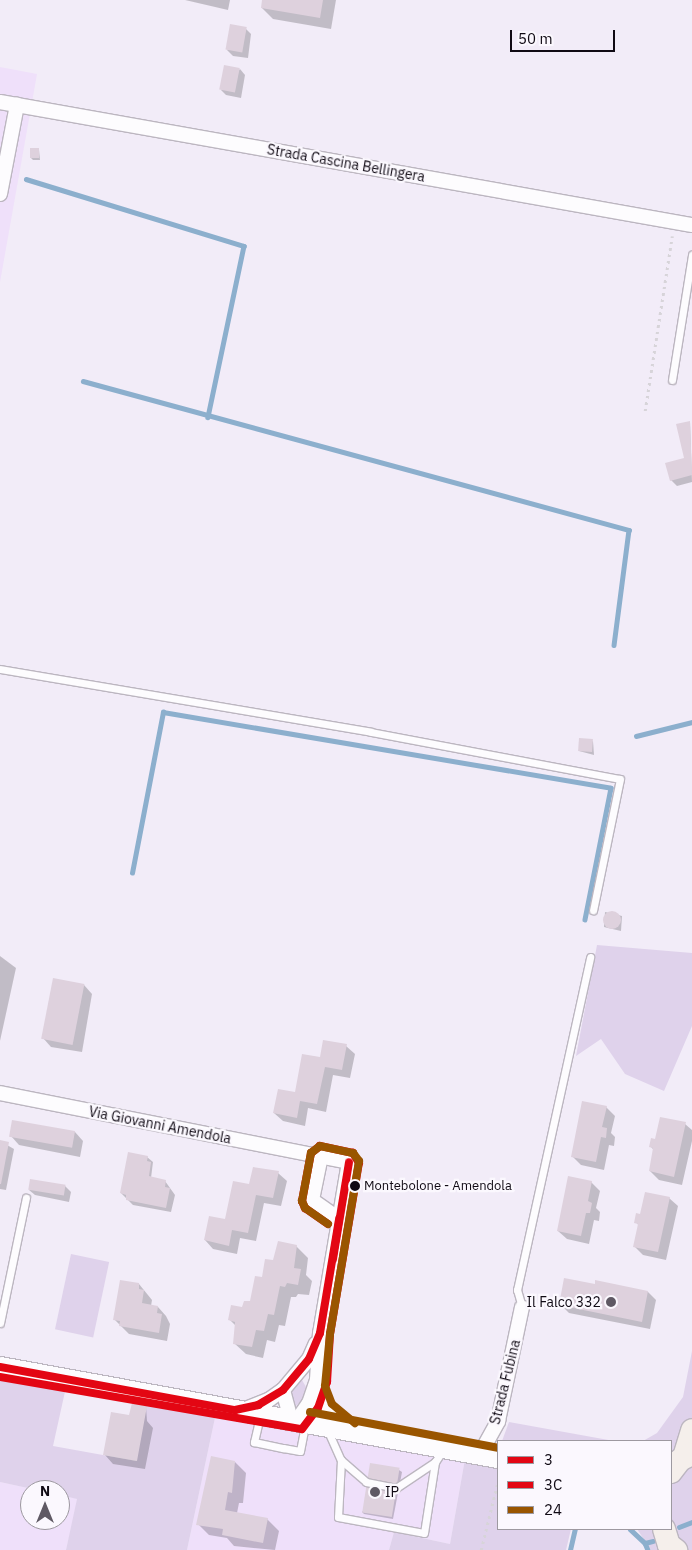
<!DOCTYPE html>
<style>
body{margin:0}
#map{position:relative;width:692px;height:1550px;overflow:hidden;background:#f2ecf8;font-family:"IBM Plex Sans",sans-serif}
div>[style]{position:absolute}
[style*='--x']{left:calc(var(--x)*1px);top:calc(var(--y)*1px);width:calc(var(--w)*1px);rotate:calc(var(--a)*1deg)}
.built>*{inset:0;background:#efe0fa}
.green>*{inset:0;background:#dfd2eb;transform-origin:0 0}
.shadow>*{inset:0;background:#0003}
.stream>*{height:4.5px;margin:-2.25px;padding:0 2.25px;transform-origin:2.25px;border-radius:2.25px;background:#8cafcd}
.building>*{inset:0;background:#ded1dd;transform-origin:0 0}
.round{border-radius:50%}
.path>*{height:2.5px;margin-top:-1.25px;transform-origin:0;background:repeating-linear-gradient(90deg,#d7d4d9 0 2.5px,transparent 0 6.5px)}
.roads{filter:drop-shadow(1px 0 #bcb6c0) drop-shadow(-1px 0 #bcb6c0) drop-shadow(0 1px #bcb6c0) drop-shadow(0 -1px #bcb6c0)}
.lane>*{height:7px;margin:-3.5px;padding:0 3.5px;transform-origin:3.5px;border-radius:3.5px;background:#fdfcfe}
.street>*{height:14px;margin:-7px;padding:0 7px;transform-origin:7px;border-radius:7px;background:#fdfcfe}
.secondary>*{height:20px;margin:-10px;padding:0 10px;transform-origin:10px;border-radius:10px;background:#fdfcfe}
.primary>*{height:22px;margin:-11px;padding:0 11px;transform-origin:11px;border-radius:11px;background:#f5efeb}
.bus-1>*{height:8px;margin:-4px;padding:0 4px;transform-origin:4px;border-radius:4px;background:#e30613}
.bus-2>*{height:8px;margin:-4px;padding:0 4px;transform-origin:4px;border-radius:4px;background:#e30613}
.bus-3>*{height:8px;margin:-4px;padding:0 4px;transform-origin:4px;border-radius:4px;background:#950}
.dots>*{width:14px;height:14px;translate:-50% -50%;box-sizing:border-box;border:2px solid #fbf8fe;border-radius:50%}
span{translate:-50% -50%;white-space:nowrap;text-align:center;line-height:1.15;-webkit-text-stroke:4.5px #fbf8fe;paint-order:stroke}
.bus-label{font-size:13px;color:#100a14}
.left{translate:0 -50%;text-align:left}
.street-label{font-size:14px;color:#100a14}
.poi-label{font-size:14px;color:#100a14}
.right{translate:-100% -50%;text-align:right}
.legend{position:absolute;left:497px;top:1440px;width:175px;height:90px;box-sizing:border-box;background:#fbf8fe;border:1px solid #9d99a0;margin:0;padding:6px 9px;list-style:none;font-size:15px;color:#100a14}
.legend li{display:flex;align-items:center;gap:10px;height:25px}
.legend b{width:25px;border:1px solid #9d99a0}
.north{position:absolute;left:20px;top:1480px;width:50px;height:50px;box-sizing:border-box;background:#fbf8fe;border:1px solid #9d99a0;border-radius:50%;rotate:0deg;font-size:14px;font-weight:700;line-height:20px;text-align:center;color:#100a14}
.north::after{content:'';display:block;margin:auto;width:18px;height:22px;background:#5f5964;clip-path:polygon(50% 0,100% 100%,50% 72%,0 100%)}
.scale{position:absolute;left:510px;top:30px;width:105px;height:22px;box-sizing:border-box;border:2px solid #100a14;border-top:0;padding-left:6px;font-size:15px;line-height:18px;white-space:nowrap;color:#100a14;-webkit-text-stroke:4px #fbf8fe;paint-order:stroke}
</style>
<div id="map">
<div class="built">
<div style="clip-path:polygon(0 67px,37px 74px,0 282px)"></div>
<div style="clip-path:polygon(216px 1413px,465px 1459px,450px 1544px,394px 1532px,389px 1550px,187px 1550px)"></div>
<div style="clip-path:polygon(0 1482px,37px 1490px,30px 1490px,30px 1520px,60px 1520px,60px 1495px,78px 1499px,66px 1550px,0 1550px)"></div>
</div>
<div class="green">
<div style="clip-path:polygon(597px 945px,692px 953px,692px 1026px,664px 1091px,625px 1074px,601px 1039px,576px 1056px)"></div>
<div style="left:71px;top:1254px;width:39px;height:77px;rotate:12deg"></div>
<div style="clip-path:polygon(692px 1351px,692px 1550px,651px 1550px,637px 1529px,671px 1529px,671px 1441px,643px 1441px,657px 1433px,683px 1397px)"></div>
<div style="clip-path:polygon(0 1375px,66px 1387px,53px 1446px,136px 1461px,147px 1400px,216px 1413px,187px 1550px,66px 1550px,77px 1499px,60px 1495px,60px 1490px,37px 1490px,0 1482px)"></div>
<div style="clip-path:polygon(302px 1380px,306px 1387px,305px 1397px,294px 1408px,290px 1392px)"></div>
<div style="clip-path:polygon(509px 1422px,614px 1441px,502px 1441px)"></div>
<div style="clip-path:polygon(498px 1452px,498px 1529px,571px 1529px,566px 1550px,389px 1550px,394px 1532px,450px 1544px,465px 1459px)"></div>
</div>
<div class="shadow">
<div style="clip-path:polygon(185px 0,230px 0,228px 10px)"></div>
<div style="clip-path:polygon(263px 0,336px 0,331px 29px,273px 19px,262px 8px)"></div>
<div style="clip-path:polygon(246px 29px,251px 34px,248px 58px,233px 56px,227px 50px)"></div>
<div style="clip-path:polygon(240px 69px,245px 75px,241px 98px,226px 95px,221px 90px)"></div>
<div style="clip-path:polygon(39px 150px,40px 160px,33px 160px,31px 158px)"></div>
<div style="clip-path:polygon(690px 422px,692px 482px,677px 486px,671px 480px,685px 459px)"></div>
<div style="clip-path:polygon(593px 741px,594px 755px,579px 751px)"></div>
<div style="clip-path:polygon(605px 912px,622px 916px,621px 931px,604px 927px)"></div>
<div style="clip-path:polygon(0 956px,16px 968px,0 1041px)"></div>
<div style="clip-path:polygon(84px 985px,92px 994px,82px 1052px,51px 1047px,43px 1038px)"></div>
<div style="clip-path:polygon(346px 1046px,355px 1054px,350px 1078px,333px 1075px,326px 1112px,308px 1108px,305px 1126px,283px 1121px,274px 1113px,296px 1094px,321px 1058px)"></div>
<div style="clip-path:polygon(606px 1107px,615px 1116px,611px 1133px,615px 1137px,614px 1146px,609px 1145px,604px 1170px,581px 1165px,573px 1157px)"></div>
<div style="clip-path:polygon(685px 1124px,692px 1130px,692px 1141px,682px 1185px,659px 1180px,650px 1171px,654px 1150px,651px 1147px)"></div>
<div style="clip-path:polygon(75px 1132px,83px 1141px,80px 1157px,19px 1145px,11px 1136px)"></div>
<div style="clip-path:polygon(0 1141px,14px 1149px,6px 1190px,0 1189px)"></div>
<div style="clip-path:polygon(147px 1157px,153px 1162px,151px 1178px,165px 1181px,175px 1195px,171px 1212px,133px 1205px,121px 1193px)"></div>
<div style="clip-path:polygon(278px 1173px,287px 1181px,281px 1206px,264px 1203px,256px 1241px,240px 1238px,237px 1254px,213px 1249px,205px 1240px,225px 1220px,250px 1185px)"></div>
<div style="clip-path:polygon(591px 1182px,600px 1191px,596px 1208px,600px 1212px,599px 1221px,594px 1220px,589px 1244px,567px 1239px,558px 1231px)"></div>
<div style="clip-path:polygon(65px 1186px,71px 1192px,69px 1202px,35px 1195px,29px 1190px)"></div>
<div style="clip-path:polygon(669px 1198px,678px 1206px,666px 1260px,643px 1255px,635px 1247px,639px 1226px,636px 1222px)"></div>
<div style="clip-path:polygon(296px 1246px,308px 1258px,306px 1275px,312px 1281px,309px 1295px,298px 1294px,296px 1297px,291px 1297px,285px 1326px,279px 1325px,275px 1342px,267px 1340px,263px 1358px,246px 1354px,234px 1343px,236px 1326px,230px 1320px,251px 1303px,274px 1262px)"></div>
<div style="clip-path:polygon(139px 1284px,152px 1300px,151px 1306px,158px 1307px,166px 1316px,170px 1324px,167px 1341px,129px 1334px,114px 1319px)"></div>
<div style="clip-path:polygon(596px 1286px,648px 1292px,656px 1300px,650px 1329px,569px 1313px,560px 1304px)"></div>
<div style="clip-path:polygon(146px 1407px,147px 1421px,153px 1428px,145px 1469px,113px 1464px,105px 1455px,130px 1417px)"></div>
<div style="clip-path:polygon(235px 1462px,246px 1473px,243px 1503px,239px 1503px,237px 1513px,267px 1519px,279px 1531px,275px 1550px,234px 1546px,227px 1538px,209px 1535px,198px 1524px)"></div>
<div style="clip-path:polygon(399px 1470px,402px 1472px,393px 1519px,364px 1514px,362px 1512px)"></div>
</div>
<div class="stream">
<div style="--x:26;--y:179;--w:228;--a:17.1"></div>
<div style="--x:244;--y:246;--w:175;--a:101.9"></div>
<div style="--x:83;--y:381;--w:566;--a:15.26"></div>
<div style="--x:629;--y:530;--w:116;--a:97.4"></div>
<div style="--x:636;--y:736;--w:58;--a:-14"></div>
<div style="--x:132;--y:873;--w:164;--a:-79.1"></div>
<div style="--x:163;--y:712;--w:454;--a:9.6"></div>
<div style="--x:611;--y:788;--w:134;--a:101.2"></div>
<div style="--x:679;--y:1527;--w:14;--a:-21"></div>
<div style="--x:630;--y:1529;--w:21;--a:43"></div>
<div style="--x:645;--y:1543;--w:8;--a:-14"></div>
<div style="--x:645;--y:1543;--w:8;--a:67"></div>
<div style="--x:570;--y:1550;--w:22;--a:-77"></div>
</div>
<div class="building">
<div style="clip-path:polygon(262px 0,323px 0,320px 18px,261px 8px)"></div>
<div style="left:230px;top:24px;width:17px;height:26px;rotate:10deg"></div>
<div style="left:224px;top:65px;width:16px;height:25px;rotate:11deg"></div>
<div style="left:30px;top:148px;width:9px;height:10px"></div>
<div style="clip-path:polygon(690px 421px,692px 475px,670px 481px,665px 463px,684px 458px,676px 424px)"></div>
<div style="left:579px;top:738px;width:14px;height:13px;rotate:4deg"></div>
<div class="round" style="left:603px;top:911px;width:18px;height:18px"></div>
<div style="left:53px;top:978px;width:32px;height:62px;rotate:11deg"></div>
<div style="clip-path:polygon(323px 1040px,347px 1044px,342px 1070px,325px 1067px,317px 1104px,300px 1101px,297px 1118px,273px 1113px,278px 1089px,295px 1092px,302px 1054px,320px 1057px)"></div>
<div style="clip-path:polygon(582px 1101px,607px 1106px,602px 1127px,607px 1128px,606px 1138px,601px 1137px,596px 1162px,571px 1157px)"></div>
<div style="clip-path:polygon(660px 1117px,686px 1122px,674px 1177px,649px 1171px,653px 1148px,649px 1147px,651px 1138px,655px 1139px)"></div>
<div style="left:12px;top:1120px;width:64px;height:17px;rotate:10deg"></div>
<div style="clip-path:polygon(0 1140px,9px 1142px,1px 1184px,0 1184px)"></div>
<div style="clip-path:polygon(128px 1152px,148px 1156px,147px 1161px,151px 1162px,149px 1176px,166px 1180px,165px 1187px,170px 1188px,166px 1208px,126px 1200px,126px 1195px,120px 1193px)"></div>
<div style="clip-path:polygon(253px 1167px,279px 1171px,273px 1198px,256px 1195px,248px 1233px,232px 1230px,229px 1246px,204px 1240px,209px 1216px,225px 1219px,233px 1181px,249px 1184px)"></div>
<div style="clip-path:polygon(568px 1176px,592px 1181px,588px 1201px,592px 1203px,590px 1213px,586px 1213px,581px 1236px,557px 1231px)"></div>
<div style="left:30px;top:1179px;width:36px;height:11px;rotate:9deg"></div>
<div style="clip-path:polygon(645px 1192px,670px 1197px,658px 1252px,633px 1247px,638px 1224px,634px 1223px,636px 1213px,640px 1214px)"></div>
<div style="clip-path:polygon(278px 1241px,297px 1245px,294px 1268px,301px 1269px,298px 1285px,287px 1283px,285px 1287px,280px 1286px,274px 1315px,268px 1314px,264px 1331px,256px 1330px,252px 1347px,233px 1344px,235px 1322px,228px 1320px,231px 1305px,242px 1307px,244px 1301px,250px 1301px,255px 1276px,262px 1277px,265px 1259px,273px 1260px)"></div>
<div style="clip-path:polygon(564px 1278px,595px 1284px,595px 1280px,648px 1291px,642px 1322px,559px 1305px)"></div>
<div style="clip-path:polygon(120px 1280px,139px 1283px,139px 1289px,144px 1290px,142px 1303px,158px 1306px,157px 1313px,162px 1314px,159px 1333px,119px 1326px,120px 1321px,113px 1320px)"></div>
<div style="clip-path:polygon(132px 1403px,147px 1406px,137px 1461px,103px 1455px,111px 1412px,129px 1415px)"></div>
<div style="clip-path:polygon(211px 1456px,235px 1461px,232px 1493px,228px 1492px,225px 1510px,268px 1518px,263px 1543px,222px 1535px,223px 1529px,196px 1525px)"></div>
<div style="left:370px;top:1463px;width:30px;height:50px;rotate:9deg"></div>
</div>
<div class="path">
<div style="--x:645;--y:411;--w:177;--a:-81.2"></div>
<div style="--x:481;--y:1550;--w:71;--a:-76.2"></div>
</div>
<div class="roads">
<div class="lane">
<div style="--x:672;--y:380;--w:127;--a:-80.9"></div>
<div style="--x:0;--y:669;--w:376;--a:9.6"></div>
<div style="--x:371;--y:732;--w:253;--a:10.7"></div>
<div style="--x:620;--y:779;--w:134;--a:101.6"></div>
<div style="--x:522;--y:1307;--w:18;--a:-106"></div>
<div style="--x:517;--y:1290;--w:341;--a:-77.6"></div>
<div style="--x:0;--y:1323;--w:128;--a:-78.3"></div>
<div style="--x:260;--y:1416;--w:27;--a:103"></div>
<div style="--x:254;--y:1442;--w:30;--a:12"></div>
<div style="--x:283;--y:1448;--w:17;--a:10"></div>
<div style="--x:300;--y:1451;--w:26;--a:-79"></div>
<div style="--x:327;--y:1429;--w:34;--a:66"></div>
<div style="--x:341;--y:1460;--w:33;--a:41"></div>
<div style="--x:366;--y:1482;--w:31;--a:11"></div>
<div style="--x:396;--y:1488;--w:47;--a:-33.7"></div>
<div style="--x:435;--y:1462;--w:14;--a:-56"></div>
<div style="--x:341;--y:1460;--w:57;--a:93"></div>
<div style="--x:338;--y:1517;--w:87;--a:10.5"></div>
<div style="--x:424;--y:1533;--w:72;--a:-81.2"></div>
</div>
<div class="street">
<div style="--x:0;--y:102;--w:703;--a:10.08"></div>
<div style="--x:0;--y:194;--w:91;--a:-79.2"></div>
<div style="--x:0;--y:1093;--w:356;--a:11.2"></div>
<div style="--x:349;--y:1162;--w:173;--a:99.6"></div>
<div style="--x:320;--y:1333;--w:47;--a:93.7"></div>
<div style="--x:317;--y:1380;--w:24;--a:109"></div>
<div style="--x:309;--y:1403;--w:21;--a:125"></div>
<div style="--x:321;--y:1156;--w:45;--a:101.6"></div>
<div style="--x:312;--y:1200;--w:33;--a:35"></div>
<div style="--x:315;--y:1387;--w:24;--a:71"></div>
<div style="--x:323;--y:1410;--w:28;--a:41"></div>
<div style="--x:283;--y:1390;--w:30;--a:75"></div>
<div style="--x:243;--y:1410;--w:29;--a:-22"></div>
<div style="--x:270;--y:1399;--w:16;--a:-35"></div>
<div style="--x:283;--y:1390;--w:40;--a:-50"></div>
<div style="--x:309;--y:1359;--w:17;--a:-66"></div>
<div style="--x:480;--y:1454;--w:38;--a:-61"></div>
<div style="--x:498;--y:1421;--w:116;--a:-78.1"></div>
</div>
<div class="secondary">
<div style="--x:0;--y:1367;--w:506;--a:10.36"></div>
</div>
<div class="primary">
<div style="--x:684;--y:1457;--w:28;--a:-73"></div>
<div style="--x:671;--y:1472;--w:15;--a:-53"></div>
<div style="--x:680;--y:1460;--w:13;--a:-27"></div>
<div style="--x:664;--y:1529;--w:17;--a:73"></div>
<div style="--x:669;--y:1545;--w:9;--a:36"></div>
</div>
</div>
<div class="bus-1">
<div style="--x:333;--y:1259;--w:98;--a:-80.6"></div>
<div style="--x:0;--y:1367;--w:239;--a:10.4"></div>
<div style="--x:235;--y:1410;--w:24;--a:-12"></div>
<div style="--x:258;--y:1405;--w:29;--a:-31"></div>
<div style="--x:283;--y:1390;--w:40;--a:-50"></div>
<div style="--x:309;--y:1359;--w:28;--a:-67"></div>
<div style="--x:320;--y:1333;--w:116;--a:-80.5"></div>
</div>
<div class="bus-2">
<div style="--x:0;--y:1377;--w:306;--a:9.8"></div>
<div style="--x:302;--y:1429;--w:26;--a:-53"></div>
<div style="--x:318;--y:1408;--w:28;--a:-71"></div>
<div style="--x:327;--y:1382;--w:48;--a:-86.4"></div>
<div style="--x:330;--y:1334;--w:173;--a:-80.4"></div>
<div style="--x:359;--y:1163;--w:12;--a:-121"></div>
<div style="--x:353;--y:1153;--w:34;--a:-168"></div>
<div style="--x:320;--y:1146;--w:11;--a:142"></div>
<div style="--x:311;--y:1153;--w:49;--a:100.6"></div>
<div style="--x:302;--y:1201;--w:8;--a:67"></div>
<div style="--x:305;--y:1208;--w:28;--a:35"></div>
</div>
<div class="bus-3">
<div style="--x:328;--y:1224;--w:28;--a:-145"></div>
<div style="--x:305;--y:1208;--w:8;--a:-113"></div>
<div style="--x:302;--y:1201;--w:49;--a:-79.4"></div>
<div style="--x:311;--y:1153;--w:11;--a:-38"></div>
<div style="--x:320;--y:1146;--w:34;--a:12"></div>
<div style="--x:353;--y:1153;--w:10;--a:53"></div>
<div style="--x:359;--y:1161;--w:175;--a:99.5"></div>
<div style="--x:330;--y:1334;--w:52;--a:95.5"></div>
<div style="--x:325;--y:1386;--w:19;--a:69"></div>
<div style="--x:332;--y:1404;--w:30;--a:40"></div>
<div style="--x:310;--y:1412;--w:191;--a:10.8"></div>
</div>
<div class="dots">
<div style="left:355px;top:1186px;background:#100a14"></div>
<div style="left:611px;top:1302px;background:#5f5964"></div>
<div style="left:375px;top:1492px;background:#5f5964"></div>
</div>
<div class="bus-label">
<span class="left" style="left:364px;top:1186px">Montebolone - Amendola</span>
</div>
<div class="street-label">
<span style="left:346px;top:163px;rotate:10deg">Strada Cascina Bellingera</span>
<span style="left:160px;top:1125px;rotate:11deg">Via Giovanni Amendola</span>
<span style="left:505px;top:1382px;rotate:-76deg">Strada Fubina</span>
</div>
<div class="poi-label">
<span class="right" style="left:601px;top:1302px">Il Falco 332</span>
<span class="left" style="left:385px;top:1492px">IP</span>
</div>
<ul class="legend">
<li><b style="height:6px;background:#e30613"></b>3</li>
<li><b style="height:6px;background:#e30613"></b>3C</li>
<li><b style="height:6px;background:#950"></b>24</li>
</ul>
<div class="north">N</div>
<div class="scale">50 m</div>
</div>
